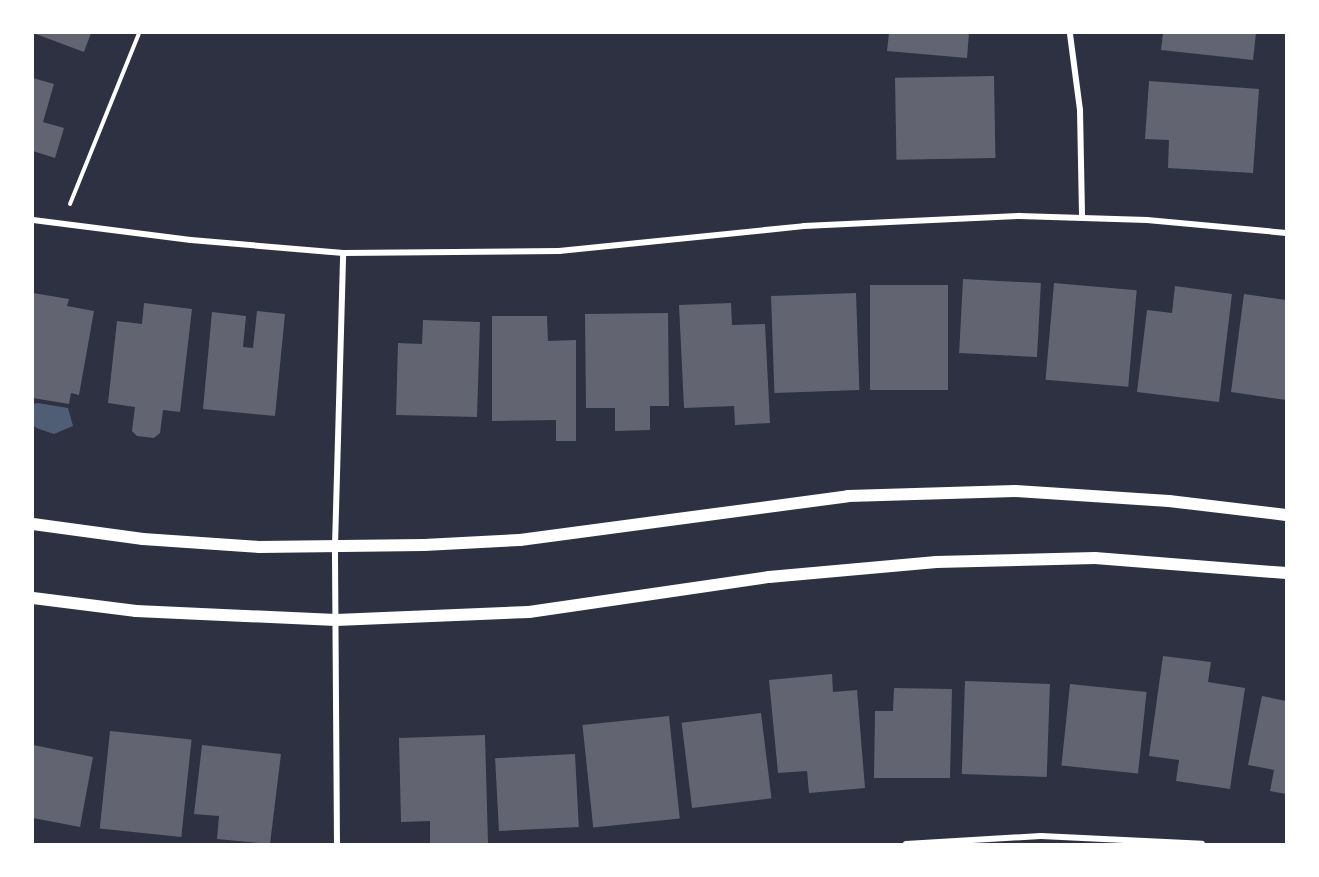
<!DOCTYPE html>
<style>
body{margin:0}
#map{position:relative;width:1319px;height:877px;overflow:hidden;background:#2d3142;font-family:Poppins,sans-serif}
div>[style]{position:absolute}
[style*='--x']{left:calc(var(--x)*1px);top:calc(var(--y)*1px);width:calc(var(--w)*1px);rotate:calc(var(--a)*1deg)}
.water>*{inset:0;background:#4f5d75}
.building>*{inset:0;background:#626471;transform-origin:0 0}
.path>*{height:4px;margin:-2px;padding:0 2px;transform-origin:2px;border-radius:2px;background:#fff}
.minor>*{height:6px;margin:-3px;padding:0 3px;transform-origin:3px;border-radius:3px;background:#fff}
.secondary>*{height:12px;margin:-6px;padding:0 6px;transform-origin:6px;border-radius:6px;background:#fff}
span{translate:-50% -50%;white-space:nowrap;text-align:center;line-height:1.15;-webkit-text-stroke:4.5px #fff;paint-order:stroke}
.frame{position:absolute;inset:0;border:34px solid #fff;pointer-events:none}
</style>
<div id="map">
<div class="water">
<div style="clip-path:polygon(38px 403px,68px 408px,73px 426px,54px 434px,39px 429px,33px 426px,33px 404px)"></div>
</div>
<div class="building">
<div style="clip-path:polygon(33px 33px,91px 33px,84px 52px)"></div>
<div style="clip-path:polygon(889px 33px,969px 33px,967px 58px,887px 51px)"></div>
<div style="clip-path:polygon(1163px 33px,1256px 33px,1253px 60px,1161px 50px)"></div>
<div style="left:994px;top:76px;width:82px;height:99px;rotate:89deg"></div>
<div style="clip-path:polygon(33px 78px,54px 84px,43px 122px,64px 128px,55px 158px,33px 151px)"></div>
<div style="clip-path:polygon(1149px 81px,1259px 89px,1253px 173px,1168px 168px,1169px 140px,1145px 139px)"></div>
<div style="left:963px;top:279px;width:78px;height:74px;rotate:3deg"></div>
<div style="left:1054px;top:283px;width:83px;height:97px;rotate:5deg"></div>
<div style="left:870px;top:285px;width:78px;height:105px"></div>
<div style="clip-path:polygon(1175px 286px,1232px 294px,1219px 402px,1137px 392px,1147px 310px,1172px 313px)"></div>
<div style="clip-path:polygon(33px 293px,69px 299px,67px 306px,94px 311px,79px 395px,71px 393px,69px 404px,33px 398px)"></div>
<div style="left:856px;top:293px;width:97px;height:85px;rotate:88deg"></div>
<div style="clip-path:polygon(1244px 294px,1286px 300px,1286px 400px,1231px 392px)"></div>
<div style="clip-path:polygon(144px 303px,192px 309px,180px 412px,163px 410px,160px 433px,154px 438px,137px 436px,132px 431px,135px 407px,108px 403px,117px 321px,142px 324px)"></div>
<div style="clip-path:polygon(731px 303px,732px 325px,765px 324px,770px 423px,735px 425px,734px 406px,684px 408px,679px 305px)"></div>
<div style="clip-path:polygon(257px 311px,285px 314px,275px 416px,203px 409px,212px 312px,246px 316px,243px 347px,253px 348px)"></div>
<div style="clip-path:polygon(668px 313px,669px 406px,650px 406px,650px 430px,615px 431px,615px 408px,586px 408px,585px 314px)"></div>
<div style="clip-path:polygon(492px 316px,547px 316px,548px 341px,576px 340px,576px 441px,556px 441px,556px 420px,492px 421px)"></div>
<div style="clip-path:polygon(423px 320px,480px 322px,477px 417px,396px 415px,398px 343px,422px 344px)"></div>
<div style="clip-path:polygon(1163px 656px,1211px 662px,1208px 682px,1245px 688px,1230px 789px,1176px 781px,1179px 760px,1149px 756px)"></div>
<div style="clip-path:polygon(832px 674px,833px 692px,857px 690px,865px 788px,809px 793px,807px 771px,778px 773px,769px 680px)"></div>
<div style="left:965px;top:681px;width:85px;height:93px;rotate:2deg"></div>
<div style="left:1070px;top:684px;width:77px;height:82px;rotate:6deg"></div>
<div style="clip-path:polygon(894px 688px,952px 689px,950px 778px,874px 778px,875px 711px,893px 711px)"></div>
<div style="clip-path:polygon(1262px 696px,1286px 701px,1286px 794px,1270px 791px,1274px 770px,1248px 765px)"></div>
<div style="left:761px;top:713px;width:86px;height:80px;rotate:83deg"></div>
<div style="left:669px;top:716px;width:103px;height:87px;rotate:84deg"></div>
<div style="left:110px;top:731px;width:82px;height:98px;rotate:6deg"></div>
<div style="clip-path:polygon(485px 735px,488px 843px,430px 844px,430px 821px,401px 822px,399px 738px)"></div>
<div style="clip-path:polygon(33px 745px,93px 757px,80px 827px,33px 818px)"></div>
<div style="clip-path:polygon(202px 745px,281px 754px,270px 844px,217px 839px,219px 816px,194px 814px)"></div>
<div style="left:575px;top:754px;width:73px;height:80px;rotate:87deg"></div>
</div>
<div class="path">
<div style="--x:70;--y:204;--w:184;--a:-68"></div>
</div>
<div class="minor">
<div style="--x:1070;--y:34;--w:77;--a:82.5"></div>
<div style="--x:1080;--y:110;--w:107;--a:88.9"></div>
<div style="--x:33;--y:220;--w:159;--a:7.2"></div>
<div style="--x:191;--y:240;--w:153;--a:4.9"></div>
<div style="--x:343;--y:253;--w:216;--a:-0.5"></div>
<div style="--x:559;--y:251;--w:246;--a:-5.8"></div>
<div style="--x:804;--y:226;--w:215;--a:-2.7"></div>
<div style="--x:1019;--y:216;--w:128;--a:1.8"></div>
<div style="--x:1147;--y:220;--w:140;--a:5.3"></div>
<div style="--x:337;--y:844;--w:298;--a:-90.4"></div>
<div style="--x:335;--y:546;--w:293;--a:-88.4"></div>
<div style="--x:906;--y:844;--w:135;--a:-3.4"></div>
<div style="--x:1041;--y:836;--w:161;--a:2.8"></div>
</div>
<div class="secondary">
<div style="--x:33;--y:524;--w:111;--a:7.8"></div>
<div style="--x:143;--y:539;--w:116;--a:3.9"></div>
<div style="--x:259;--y:547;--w:165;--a:-0.7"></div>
<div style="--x:424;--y:545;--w:96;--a:-3"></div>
<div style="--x:520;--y:540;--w:331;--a:-7.6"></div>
<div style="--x:848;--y:496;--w:167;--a:-1.7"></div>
<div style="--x:1015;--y:491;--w:154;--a:3.7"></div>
<div style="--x:1169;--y:501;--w:118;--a:6.8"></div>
<div style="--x:33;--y:598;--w:104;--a:7.2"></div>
<div style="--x:136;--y:611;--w:200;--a:2.6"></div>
<div style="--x:336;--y:620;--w:193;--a:-2.4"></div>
<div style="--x:529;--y:612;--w:243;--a:-8.3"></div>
<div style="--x:769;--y:577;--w:168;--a:-5.1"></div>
<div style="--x:936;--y:562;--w:159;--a:-1.4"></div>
<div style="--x:1095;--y:558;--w:192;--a:4.5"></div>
</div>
<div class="frame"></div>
</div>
